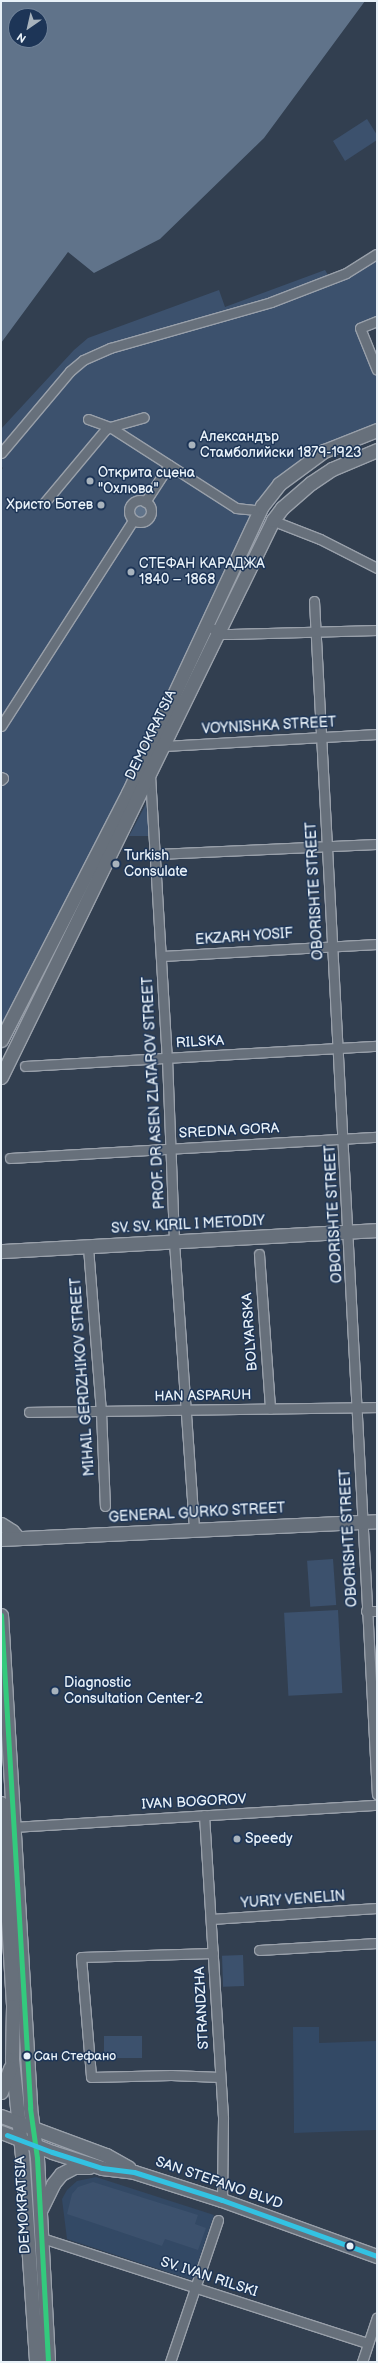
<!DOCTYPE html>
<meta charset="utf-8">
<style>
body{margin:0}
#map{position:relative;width:378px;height:2363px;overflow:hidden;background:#323f50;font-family:"Balsamiq Sans",sans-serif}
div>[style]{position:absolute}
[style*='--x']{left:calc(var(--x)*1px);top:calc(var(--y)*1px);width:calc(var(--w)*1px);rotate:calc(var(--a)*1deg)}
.built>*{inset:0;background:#334965}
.green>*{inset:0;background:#3c516d;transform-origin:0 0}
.water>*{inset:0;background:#60738a}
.round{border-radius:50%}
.roads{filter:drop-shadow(1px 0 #99a0aa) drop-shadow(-1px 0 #99a0aa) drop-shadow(0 1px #99a0aa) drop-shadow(0 -1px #99a0aa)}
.street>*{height:9px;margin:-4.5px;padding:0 4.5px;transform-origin:4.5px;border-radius:4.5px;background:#67707b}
.street>.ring{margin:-4.5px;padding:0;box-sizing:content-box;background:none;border:9px solid #67707b;border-radius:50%}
.secondary>*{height:13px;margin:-6.5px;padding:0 6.5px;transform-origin:6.5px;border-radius:6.5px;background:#67707b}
.bus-1>*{height:5px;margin:-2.5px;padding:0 2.5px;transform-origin:2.5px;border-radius:2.5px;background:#33ca7d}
.bus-2>*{height:5px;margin:-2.5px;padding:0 2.5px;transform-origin:2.5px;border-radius:2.5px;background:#33c2e2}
.dots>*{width:11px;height:11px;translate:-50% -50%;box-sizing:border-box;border:2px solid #1d3557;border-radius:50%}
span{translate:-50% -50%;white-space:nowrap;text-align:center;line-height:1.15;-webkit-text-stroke:3px #1d3557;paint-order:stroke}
.bus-label{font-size:13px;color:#e8f1f8}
.left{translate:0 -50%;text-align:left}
.poi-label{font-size:14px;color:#e8f1f8}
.right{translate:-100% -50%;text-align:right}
.street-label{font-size:14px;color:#e8f1f8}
.frame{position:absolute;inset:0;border:2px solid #e8f1f8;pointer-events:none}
.north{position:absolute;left:8px;top:8px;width:40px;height:40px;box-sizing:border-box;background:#1d3557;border:1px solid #6e8097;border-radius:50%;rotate:214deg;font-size:11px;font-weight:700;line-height:16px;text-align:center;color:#e8f1f8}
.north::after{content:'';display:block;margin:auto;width:14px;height:18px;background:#a8b3bd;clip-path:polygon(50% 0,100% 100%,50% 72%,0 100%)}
</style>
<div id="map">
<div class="built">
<div style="clip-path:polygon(293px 2027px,319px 2027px,319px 2043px,376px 2041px,376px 2130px,294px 2133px)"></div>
<div style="clip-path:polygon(96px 2177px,214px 2215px,192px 2280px,67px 2239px,62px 2199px,67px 2190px,77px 2181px)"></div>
</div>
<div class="green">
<div style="clip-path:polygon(367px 119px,377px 135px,377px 140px,345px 161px,333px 141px)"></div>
<div style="clip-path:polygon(377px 259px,377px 317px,356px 326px,377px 378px,377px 424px,276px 480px,126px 789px,1px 1029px,1px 471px,3px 468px,1px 466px,1px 429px,74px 350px,88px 338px,219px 290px,225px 307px,325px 270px,334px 285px)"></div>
<div style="clip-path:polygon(256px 531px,262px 534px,219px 627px,211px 623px)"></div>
<div style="clip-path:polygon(146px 804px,150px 836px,129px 836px)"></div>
<div style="left:333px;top:1559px;width:46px;height:26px;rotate:86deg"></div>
<div style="left:338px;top:1610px;width:83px;height:54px;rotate:87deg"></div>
<div style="left:243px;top:1955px;width:31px;height:21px;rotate:88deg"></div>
<div style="left:142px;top:2036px;width:22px;height:38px;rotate:90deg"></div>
<div style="clip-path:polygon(93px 2182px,198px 2215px,195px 2224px,206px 2228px,198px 2250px,165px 2239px,162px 2246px,67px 2214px,72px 2194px,78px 2187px)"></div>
</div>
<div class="water">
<div style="clip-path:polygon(evenodd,1px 1px,365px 1px,264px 138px,160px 239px,94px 273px,68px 252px,1px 343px,1px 1px,16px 16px,40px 16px,40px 40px,16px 40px,16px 16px)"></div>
<div class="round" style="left:132px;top:504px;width:14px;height:14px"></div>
</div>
<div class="roads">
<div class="street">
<div style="--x:377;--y:321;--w:18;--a:158"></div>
<div style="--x:360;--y:328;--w:45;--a:68"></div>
<div style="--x:88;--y:419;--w:23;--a:20"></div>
<div style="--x:110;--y:427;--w:35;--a:-16"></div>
<div style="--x:1;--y:453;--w:107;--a:-49.9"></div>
<div style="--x:70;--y:371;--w:17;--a:-40"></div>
<div style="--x:83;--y:360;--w:30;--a:-24"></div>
<div style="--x:110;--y:348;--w:167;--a:-15.9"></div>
<div style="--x:271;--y:302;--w:80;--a:-21.1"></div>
<div style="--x:346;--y:273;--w:36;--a:-32"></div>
<div class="ring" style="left:129px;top:500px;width:13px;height:13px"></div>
<div style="--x:145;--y:502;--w:44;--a:-57"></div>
<div style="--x:44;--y:503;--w:95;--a:-50.1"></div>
<div style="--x:105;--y:430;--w:6;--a:-31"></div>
<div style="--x:110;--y:427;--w:150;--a:32.7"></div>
<div style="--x:236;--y:508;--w:18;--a:6"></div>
<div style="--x:279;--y:523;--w:44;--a:21.3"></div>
<div style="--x:320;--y:539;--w:64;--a:27"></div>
<div style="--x:314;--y:601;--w:1195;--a:86.98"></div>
<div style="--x:207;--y:626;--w:19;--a:25"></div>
<div style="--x:224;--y:634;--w:7;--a:0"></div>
<div style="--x:231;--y:634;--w:146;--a:-1.6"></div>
<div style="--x:1;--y:726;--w:245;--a:-57.3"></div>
<div style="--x:164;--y:746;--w:213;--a:-3.2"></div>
<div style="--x:150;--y:775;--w:284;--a:86.6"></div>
<div style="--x:167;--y:1058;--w:184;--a:87.8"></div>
<div style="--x:174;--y:1242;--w:287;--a:86"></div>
<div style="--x:1;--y:777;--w:2;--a:27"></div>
<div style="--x:3;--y:778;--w:3;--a:135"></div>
<div style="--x:156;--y:854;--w:221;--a:-2.6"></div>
<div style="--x:162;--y:956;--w:215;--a:-3.2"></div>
<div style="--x:25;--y:1066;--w:353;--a:-3.3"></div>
<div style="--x:10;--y:1158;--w:368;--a:-3.3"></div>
<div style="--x:88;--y:1247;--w:166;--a:85.5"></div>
<div style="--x:101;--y:1412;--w:94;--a:87.6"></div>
<div style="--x:259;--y:1254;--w:155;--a:85.9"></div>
<div style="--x:29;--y:1412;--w:348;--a:-0.8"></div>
<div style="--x:366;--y:1611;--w:11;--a:0"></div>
<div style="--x:204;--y:1815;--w:304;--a:86.4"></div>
<div style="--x:223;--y:2118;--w:82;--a:90.7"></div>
<div style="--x:13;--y:1827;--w:365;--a:-3.5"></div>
<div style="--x:211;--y:1919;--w:166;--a:-3.8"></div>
<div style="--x:259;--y:1950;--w:118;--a:-3.4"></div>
<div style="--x:213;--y:1953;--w:132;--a:178.3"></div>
<div style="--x:81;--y:1957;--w:120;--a:85.2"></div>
<div style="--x:91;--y:2077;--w:80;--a:-1.4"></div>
<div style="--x:171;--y:2075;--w:49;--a:2.3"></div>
<div style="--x:42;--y:2238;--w:342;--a:17.9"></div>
<div style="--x:170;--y:2362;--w:150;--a:-71.3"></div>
<div style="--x:362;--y:2362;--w:47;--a:-71.6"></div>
</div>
<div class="secondary">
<div style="--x:1;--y:1040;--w:278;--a:-62.8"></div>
<div style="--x:128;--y:793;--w:317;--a:-65"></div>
<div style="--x:262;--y:506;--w:28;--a:-52"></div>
<div style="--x:279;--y:484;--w:56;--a:-36.3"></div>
<div style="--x:324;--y:451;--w:57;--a:-21.6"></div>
<div style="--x:1;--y:1077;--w:620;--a:-63.97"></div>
<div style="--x:273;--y:520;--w:15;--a:-53"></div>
<div style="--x:282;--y:508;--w:38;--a:-41"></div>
<div style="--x:311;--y:483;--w:25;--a:-34"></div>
<div style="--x:332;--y:469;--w:49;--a:-22.9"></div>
<div style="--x:1;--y:1251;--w:377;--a:-3.2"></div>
<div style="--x:1;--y:1524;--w:13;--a:32"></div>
<div style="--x:12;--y:1531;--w:9;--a:49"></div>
<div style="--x:1;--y:1539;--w:376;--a:-2.7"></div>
<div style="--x:1;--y:1615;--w:494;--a:86.6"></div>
<div style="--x:30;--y:2108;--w:50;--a:82"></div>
<div style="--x:37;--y:2158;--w:204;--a:86.9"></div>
<div style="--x:1;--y:1803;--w:203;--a:86.6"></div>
<div style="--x:13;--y:2006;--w:53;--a:91.1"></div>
<div style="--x:12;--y:2059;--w:97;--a:84.1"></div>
<div style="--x:22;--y:2155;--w:207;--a:86.1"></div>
<div style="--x:1;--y:2092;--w:26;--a:-69"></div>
<div style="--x:1;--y:2116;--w:112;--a:20.4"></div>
<div style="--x:106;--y:2155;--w:26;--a:29"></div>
<div style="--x:1;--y:2132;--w:55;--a:21.4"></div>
<div style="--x:52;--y:2152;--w:52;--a:17.7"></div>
<div style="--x:102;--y:2168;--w:32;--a:7"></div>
<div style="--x:134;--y:2172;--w:92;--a:17.7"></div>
<div style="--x:222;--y:2200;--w:165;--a:19.9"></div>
<div style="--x:41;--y:2209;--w:28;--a:-64"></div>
<div style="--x:53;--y:2184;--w:13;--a:-51"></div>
<div style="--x:61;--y:2174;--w:15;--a:-28"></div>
<div style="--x:74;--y:2167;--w:15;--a:0"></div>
</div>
</div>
<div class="bus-1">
<div style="--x:1;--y:1615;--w:494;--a:86.6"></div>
<div style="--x:30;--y:2108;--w:50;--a:82"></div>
<div style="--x:37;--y:2158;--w:204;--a:86.9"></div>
</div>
<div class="bus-2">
<div style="--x:7;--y:2135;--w:48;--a:20.7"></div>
<div style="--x:52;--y:2152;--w:52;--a:17.7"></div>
<div style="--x:102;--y:2168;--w:32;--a:7"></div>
<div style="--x:134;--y:2172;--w:92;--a:17.7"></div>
<div style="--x:222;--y:2200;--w:165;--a:19.9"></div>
</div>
<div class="dots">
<div style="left:192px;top:445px;background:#a8b3bd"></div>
<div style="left:90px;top:481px;background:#a8b3bd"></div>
<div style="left:101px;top:505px;background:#a8b3bd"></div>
<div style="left:131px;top:572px;background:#a8b3bd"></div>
<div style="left:116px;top:864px;background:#a8b3bd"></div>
<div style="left:55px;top:1691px;background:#a8b3bd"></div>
<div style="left:237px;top:1839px;background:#a8b3bd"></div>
<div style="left:27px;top:2056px;background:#e8f1f8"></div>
<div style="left:350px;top:2246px;background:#e8f1f8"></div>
</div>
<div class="bus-label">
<span class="left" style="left:34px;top:2056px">Сан Стефано</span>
</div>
<div class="poi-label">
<span class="left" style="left:200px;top:445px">Александър<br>Стамболийски 1879-1923</span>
<span class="left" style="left:98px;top:481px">Открита сцена<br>"Охлюва"</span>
<span class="right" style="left:93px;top:505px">Христо Ботев</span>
<span class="left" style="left:139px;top:572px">СТЕФАН КАРАДЖА<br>1840 – 1868</span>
<span class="left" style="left:124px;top:864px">Turkish<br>Consulate</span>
<span class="left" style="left:64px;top:1691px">Diagnostic<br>Consultation Center-2</span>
<span class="left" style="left:245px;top:1839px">Speedy</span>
</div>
<div class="street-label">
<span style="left:269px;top:726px;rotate:-3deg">VOYNISHKA STREET</span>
<span style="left:151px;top:735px;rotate:-64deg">DEMOKRATSIA</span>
<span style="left:315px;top:891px;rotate:-93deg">OBORISHTE STREET</span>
<span style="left:244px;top:937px;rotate:-4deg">EKZARH YOSIF</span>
<span style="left:200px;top:1042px;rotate:-3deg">RILSKA</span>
<span style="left:154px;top:1093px;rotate:-93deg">PROF. DR ASEN ZLATAROV STREET</span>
<span style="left:229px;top:1131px;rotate:-3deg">SREDNA GORA</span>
<span style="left:334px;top:1214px;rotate:-93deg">OBORISHTE STREET</span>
<span style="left:188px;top:1225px;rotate:-3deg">SV. SV. KIRIL I METODIY</span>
<span style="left:250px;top:1332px;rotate:-94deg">BOLYARSKA</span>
<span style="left:83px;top:1377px;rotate:-94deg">MIHAIL GERDZHIKOV STREET</span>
<span style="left:203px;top:1396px;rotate:-1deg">HAN ASPARUH</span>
<span style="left:197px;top:1513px;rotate:-3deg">GENERAL GURKO STREET</span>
<span style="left:349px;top:1538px;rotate:-93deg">OBORISHTE STREET</span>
<span style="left:194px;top:1802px;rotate:-3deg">IVAN BOGOROV</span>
<span style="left:293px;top:1900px;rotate:-4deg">YURIY VENELIN</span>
<span style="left:202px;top:2008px;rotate:-93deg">STRANDZHA</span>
<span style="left:219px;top:2183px;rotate:19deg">SAN STEFANO BLVD</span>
<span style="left:23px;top:2205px;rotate:-93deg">DEMOKRATSIA</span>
<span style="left:209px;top:2277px;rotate:18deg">SV. IVAN RILSKI</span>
</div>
<div class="frame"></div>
<div class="north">N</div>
</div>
